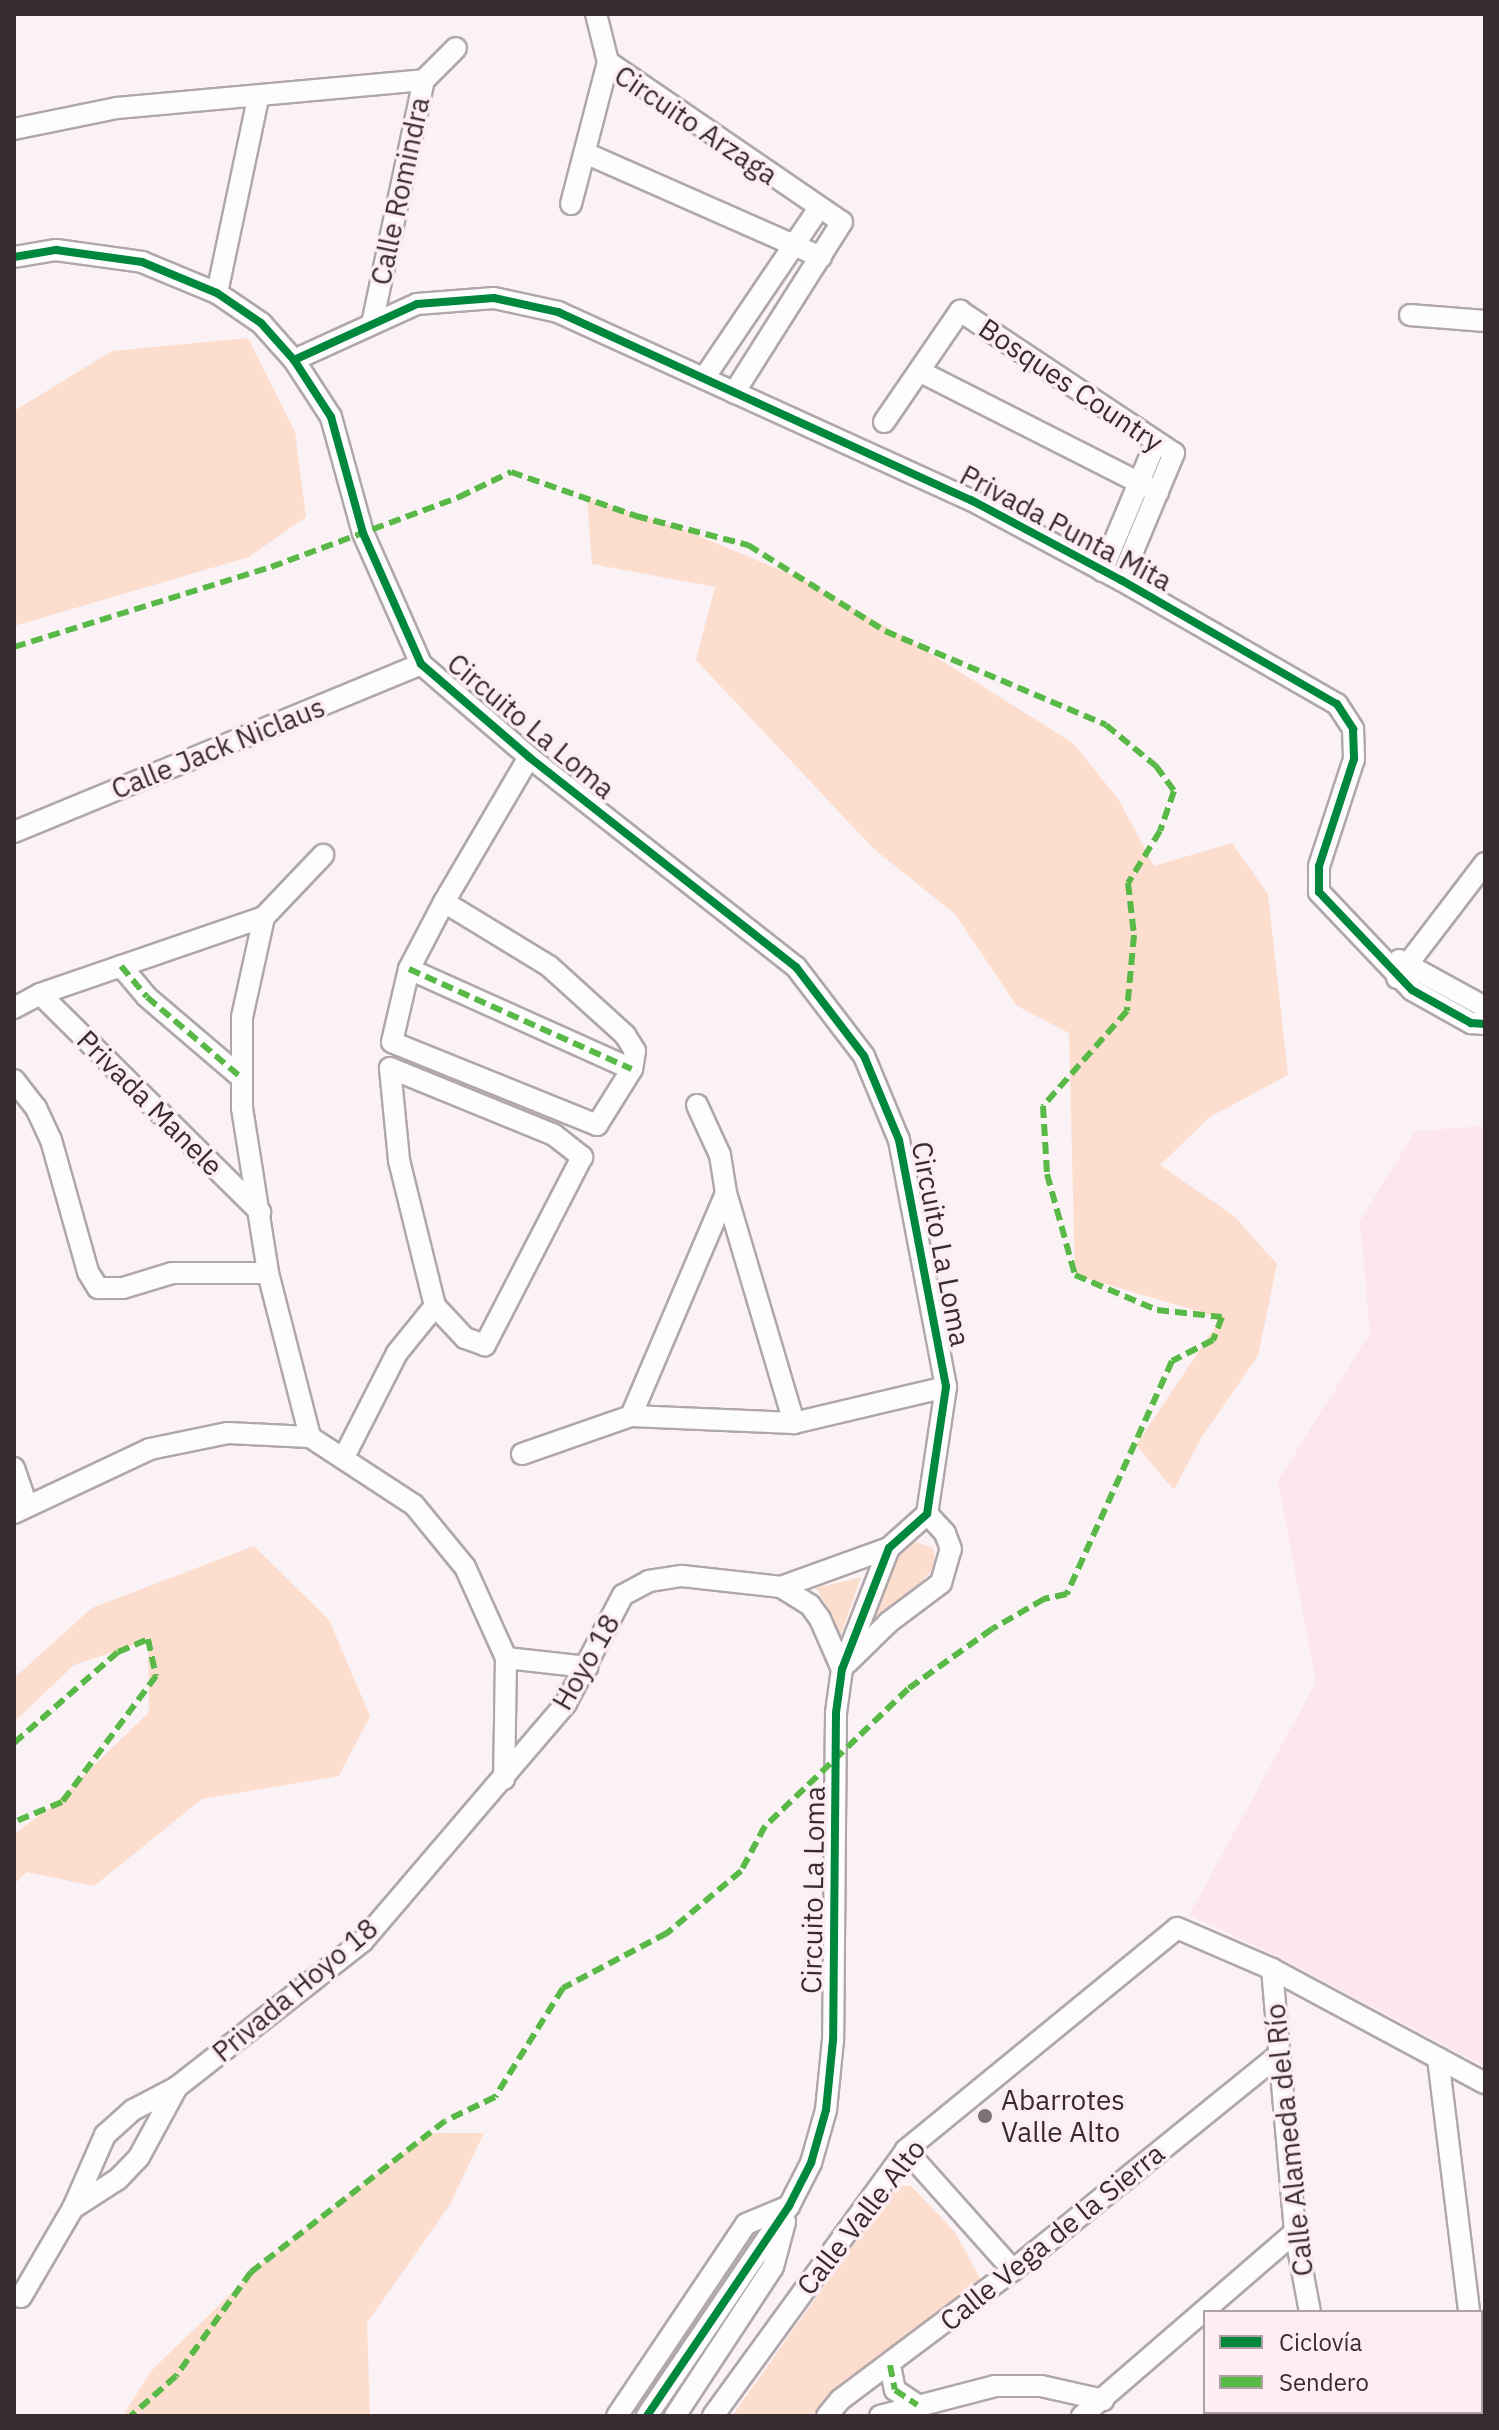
<!DOCTYPE html>
<meta charset="utf-8">
<style>
body{margin:0}
#map{position:relative;width:1499px;height:2430px;overflow:hidden;background:#faf2f5;font-family:"IBM Plex Sans",sans-serif}
div>[style]{position:absolute}
[style*='--x']{left:calc(var(--x)*1px);top:calc(var(--y)*1px);width:calc(var(--w)*1px);rotate:calc(var(--a)*1deg)}
.built>*{inset:0;background:#fde6ee}
.green>*{inset:0;background:#fddece}
.roads{filter:drop-shadow(2px 0 #b0a7ab) drop-shadow(-2px 0 #b0a7ab) drop-shadow(0 2px #b0a7ab) drop-shadow(0 -2px #b0a7ab)}
.street>*{height:20px;margin:-10px;padding:0 10px;transform-origin:10px;border-radius:10px;background:#fefdfe}
.quiet>*{height:6px;margin-top:-3px;transform-origin:0;background:repeating-linear-gradient(90deg,#58b947 0 12px,transparent 0 18px)}
.cycleway>*{height:8px;margin:-4px;padding:0 4px;transform-origin:4px;border-radius:4px;background:#00873e}
.dots>*{width:22px;height:22px;translate:-50% -50%;box-sizing:border-box;border:4px solid #fdeef4;border-radius:50%}
span{translate:-50% -50%;white-space:nowrap;text-align:center;line-height:1.15;-webkit-text-stroke:7px #fdeef4;paint-order:stroke}
.street-label{font-size:28px;color:#392c31}
.poi-label{font-size:28px;color:#392c31}
.left{translate:0 -50%;text-align:left}
.frame{position:absolute;inset:0;border:16px solid #392c31;pointer-events:none}
.legend{position:absolute;left:1203px;top:2310px;width:280px;height:104px;box-sizing:border-box;background:#fdeef4;border:2px solid #afa0a6;margin:0;padding:10px 14px;list-style:none;font-size:24px;color:#392c31}
.legend li{display:flex;align-items:center;gap:16px;height:40px}
.legend b{width:40px;border:2px solid #afa0a6}
</style>
<div id="map">
<div class="built">
<div style="clip-path:polygon(1485px 1126px,1485px 2067px,1275px 1955px,1189px 1915px,1316px 1682px,1278px 1481px,1370px 1333px,1360px 1221px,1415px 1131px)"></div>
</div>
<div class="green">
<div style="clip-path:polygon(248px 338px,295px 432px,306px 517px,249px 557px,14px 626px,14px 411px,112px 351px)"></div>
<div style="clip-path:polygon(587px 498px,675px 526px,802px 579px,912px 642px,1073px 743px,1119px 800px,1154px 866px,1232px 843px,1268px 894px,1288px 1075px,1210px 1117px,1160px 1165px,1234px 1216px,1277px 1264px,1258px 1356px,1201px 1438px,1174px 1490px,1136px 1445px,1221px 1318px,1075px 1275px,1069px 1033px,1017px 1006px,955px 914px,873px 848px,696px 660px,715px 587px,592px 564px)"></div>
<div style="clip-path:polygon(917px 1542px,933px 1548px,937px 1567px,860px 1635px,898px 1552px)"></div>
<div style="clip-path:polygon(254px 1546px,329px 1620px,370px 1716px,339px 1776px,202px 1799px,94px 1886px,27px 1872px,14px 1884px,14px 1834px,51px 1807px,149px 1712px,148px 1640px,74px 1665px,14px 1722px,14px 1678px,92px 1608px)"></div>
<div style="clip-path:polygon(861px 1577px,838px 1643px,830px 1611px,816px 1588px)"></div>
<div style="clip-path:polygon(429px 2133px,484px 2133px,449px 2206px,367px 2323px,370px 2416px,123px 2416px,151px 2371px,265px 2261px)"></div>
<div style="clip-path:polygon(896px 2185px,911px 2186px,955px 2232px,982px 2282px,810px 2416px,732px 2416px)"></div>
</div>
<div class="roads">
<div class="street">
<div style="--x:608;--y:62;--w:283;--a:34.4"></div>
<div style="--x:842;--y:222;--w:202;--a:122.3"></div>
<div style="--x:424;--y:80;--w:45;--a:-45"></div>
<div style="--x:14;--y:129;--w:105;--a:-11.5"></div>
<div style="--x:117;--y:108;--w:308;--a:-5.2"></div>
<div style="--x:585;--y:153;--w:258;--a:23.8"></div>
<div style="--x:571;--y:204;--w:147;--a:-75.4"></div>
<div style="--x:608;--y:62;--w:49;--a:-104"></div>
<div style="--x:14;--y:257;--w:43;--a:-9.5"></div>
<div style="--x:56;--y:250;--w:87;--a:7.9"></div>
<div style="--x:142;--y:262;--w:81;--a:22.5"></div>
<div style="--x:217;--y:293;--w:53;--a:34.3"></div>
<div style="--x:261;--y:323;--w:50;--a:48.3"></div>
<div style="--x:294;--y:360;--w:68;--a:57"></div>
<div style="--x:331;--y:417;--w:120;--a:74.6"></div>
<div style="--x:363;--y:533;--w:143;--a:66.1"></div>
<div style="--x:421;--y:664;--w:143;--a:40.7"></div>
<div style="--x:529;--y:757;--w:340;--a:38.2"></div>
<div style="--x:796;--y:967;--w:112;--a:52.6"></div>
<div style="--x:864;--y:1056;--w:91;--a:67.4"></div>
<div style="--x:899;--y:1140;--w:251;--a:79.2"></div>
<div style="--x:946;--y:1387;--w:128;--a:98.5"></div>
<div style="--x:927;--y:1514;--w:51;--a:138.2"></div>
<div style="--x:889;--y:1548;--w:130;--a:111.2"></div>
<div style="--x:842;--y:1669;--w:44;--a:97.8"></div>
<div style="--x:836;--y:1713;--w:327;--a:90.5"></div>
<div style="--x:833;--y:2040;--w:70;--a:95.7"></div>
<div style="--x:826;--y:2110;--w:55;--a:105.8"></div>
<div style="--x:811;--y:2163;--w:48;--a:117.1"></div>
<div style="--x:789;--y:2206;--w:254;--a:124.1"></div>
<div style="--x:217;--y:293;--w:198;--a:-78.1"></div>
<div style="--x:1410;--y:315;--w:75;--a:4.6"></div>
<div style="--x:372;--y:324;--w:249;--a:-78"></div>
<div style="--x:294;--y:360;--w:135;--a:-24.5"></div>
<div style="--x:417;--y:304;--w:77;--a:-4.5"></div>
<div style="--x:494;--y:298;--w:66;--a:12.3"></div>
<div style="--x:558;--y:312;--w:454;--a:24.5"></div>
<div style="--x:971;--y:500;--w:170;--a:28.1"></div>
<div style="--x:1121;--y:580;--w:249;--a:29.9"></div>
<div style="--x:1337;--y:704;--w:30;--a:57"></div>
<div style="--x:1353;--y:729;--w:30;--a:88"></div>
<div style="--x:1354;--y:759;--w:113;--a:108.1"></div>
<div style="--x:1319;--y:866;--w:26;--a:90"></div>
<div style="--x:1319;--y:892;--w:135;--a:46.5"></div>
<div style="--x:1412;--y:990;--w:68;--a:29.2"></div>
<div style="--x:1471;--y:1023;--w:14;--a:4"></div>
<div style="--x:921;--y:372;--w:266;--a:26.9"></div>
<div style="--x:704;--y:378;--w:205;--a:-55.9"></div>
<div style="--x:884;--y:422;--w:135;--a:-55.6"></div>
<div style="--x:960;--y:311;--w:257;--a:33.6"></div>
<div style="--x:1174;--y:453;--w:138;--a:112.7"></div>
<div style="--x:1102;--y:571;--w:140;--a:-67.3"></div>
<div style="--x:14;--y:832;--w:440;--a:-22.4"></div>
<div style="--x:444;--y:902;--w:123;--a:31.4"></div>
<div style="--x:549;--y:966;--w:103;--a:42.2"></div>
<div style="--x:625;--y:1035;--w:19;--a:58"></div>
<div style="--x:635;--y:1051;--w:18;--a:99"></div>
<div style="--x:632;--y:1069;--w:66;--a:122"></div>
<div style="--x:597;--y:1125;--w:221;--a:-158"></div>
<div style="--x:392;--y:1042;--w:75;--a:-76.9"></div>
<div style="--x:409;--y:969;--w:76;--a:-62.4"></div>
<div style="--x:444;--y:902;--w:168;--a:-59.6"></div>
<div style="--x:264;--y:917;--w:102;--a:102.4"></div>
<div style="--x:242;--y:1017;--w:91;--a:90"></div>
<div style="--x:242;--y:1108;--w:167;--a:81"></div>
<div style="--x:268;--y:1273;--w:169;--a:75.6"></div>
<div style="--x:1399;--y:960;--w:98;--a:28.7"></div>
<div style="--x:121;--y:966;--w:40;--a:50"></div>
<div style="--x:147;--y:997;--w:125;--a:40.5"></div>
<div style="--x:409;--y:969;--w:244;--a:24.2"></div>
<div style="--x:1397;--y:978;--w:145;--a:-52.6"></div>
<div style="--x:40;--y:994;--w:310;--a:44.7"></div>
<div style="--x:14;--y:1008;--w:30;--a:-28"></div>
<div style="--x:40;--y:994;--w:237;--a:-19"></div>
<div style="--x:264;--y:917;--w:86;--a:-46.4"></div>
<div style="--x:390;--y:1068;--w:177;--a:22.2"></div>
<div style="--x:554;--y:1135;--w:36;--a:38"></div>
<div style="--x:582;--y:1157;--w:212;--a:117.3"></div>
<div style="--x:485;--y:1345;--w:21;--a:-161"></div>
<div style="--x:465;--y:1338;--w:44;--a:-133.2"></div>
<div style="--x:435;--y:1306;--w:150;--a:-103.9"></div>
<div style="--x:399;--y:1160;--w:92;--a:-95.6"></div>
<div style="--x:14;--y:1080;--w:36;--a:52"></div>
<div style="--x:36;--y:1108;--w:35;--a:65"></div>
<div style="--x:51;--y:1140;--w:137;--a:74.3"></div>
<div style="--x:88;--y:1272;--w:19;--a:58"></div>
<div style="--x:98;--y:1288;--w:25;--a:0"></div>
<div style="--x:123;--y:1288;--w:51;--a:-17"></div>
<div style="--x:172;--y:1273;--w:96;--a:0"></div>
<div style="--x:697;--y:1105;--w:55;--a:65.3"></div>
<div style="--x:720;--y:1155;--w:38;--a:81"></div>
<div style="--x:726;--y:1193;--w:240;--a:73.5"></div>
<div style="--x:631;--y:1416;--w:242;--a:-66.9"></div>
<div style="--x:522;--y:1454;--w:115;--a:-19.2"></div>
<div style="--x:631;--y:1416;--w:163;--a:2.5"></div>
<div style="--x:794;--y:1423;--w:156;--a:-13.3"></div>
<div style="--x:344;--y:1457;--w:117;--a:-63"></div>
<div style="--x:397;--y:1353;--w:60;--a:-51"></div>
<div style="--x:14;--y:1468;--w:40;--a:71.1"></div>
<div style="--x:14;--y:1513;--w:150;--a:-25.2"></div>
<div style="--x:150;--y:1449;--w:80;--a:-11.6"></div>
<div style="--x:228;--y:1433;--w:82;--a:2.8"></div>
<div style="--x:310;--y:1437;--w:124;--a:33.2"></div>
<div style="--x:414;--y:1505;--w:80;--a:50.6"></div>
<div style="--x:465;--y:1567;--w:100;--a:65.7"></div>
<div style="--x:506;--y:1658;--w:121;--a:90.9"></div>
<div style="--x:781;--y:1587;--w:34;--a:32"></div>
<div style="--x:810;--y:1605;--w:17;--a:54"></div>
<div style="--x:820;--y:1619;--w:55;--a:66.3"></div>
<div style="--x:506;--y:1658;--w:82;--a:6.3"></div>
<div style="--x:847;--y:1663;--w:59;--a:-44.3"></div>
<div style="--x:889;--y:1622;--w:65;--a:-36.9"></div>
<div style="--x:941;--y:1583;--w:35;--a:-74"></div>
<div style="--x:951;--y:1549;--w:17;--a:-111"></div>
<div style="--x:945;--y:1533;--w:26;--a:-133"></div>
<div style="--x:1272;--y:1969;--w:264;--a:85"></div>
<div style="--x:1295;--y:2232;--w:81;--a:79.4"></div>
<div style="--x:1438;--y:2058;--w:256;--a:83"></div>
<div style="--x:906;--y:2150;--w:161;--a:48.3"></div>
<div style="--x:73;--y:2208;--w:54;--a:-32.8"></div>
<div style="--x:118;--y:2179;--w:30;--a:-46"></div>
<div style="--x:139;--y:2157;--w:80;--a:-61.5"></div>
<div style="--x:21;--y:2297;--w:103;--a:-59.7"></div>
<div style="--x:73;--y:2208;--w:80;--a:-66.3"></div>
<div style="--x:105;--y:2135;--w:38;--a:-42"></div>
<div style="--x:133;--y:2110;--w:50;--a:-27.6"></div>
<div style="--x:177;--y:2087;--w:236;--a:-38.1"></div>
<div style="--x:363;--y:1941;--w:313;--a:-49.5"></div>
<div style="--x:566;--y:1703;--w:122;--a:-62.2"></div>
<div style="--x:623;--y:1595;--w:30;--a:-28"></div>
<div style="--x:649;--y:1581;--w:33;--a:-9"></div>
<div style="--x:682;--y:1576;--w:100;--a:6.3"></div>
<div style="--x:781;--y:1587;--w:115;--a:-19.9"></div>
<div style="--x:890;--y:2365;--w:25;--a:79"></div>
<div style="--x:895;--y:2390;--w:27;--a:34"></div>
<div style="--x:1481;--y:2406;--w:10;--a:84"></div>
<div style="--x:1265;--y:2412;--w:7;--a:34"></div>
<div style="--x:1326;--y:2412;--w:4;--a:76"></div>
<div style="--x:617;--y:2416;--w:231;--a:-56.1"></div>
<div style="--x:746;--y:2224;--w:47;--a:-22.7"></div>
<div style="--x:675;--y:2416;--w:178;--a:-56.7"></div>
<div style="--x:773;--y:2267;--w:47;--a:-75.1"></div>
<div style="--x:713;--y:2416;--w:329;--a:-54"></div>
<div style="--x:906;--y:2150;--w:350;--a:-39.3"></div>
<div style="--x:1177;--y:1928;--w:103;--a:23.3"></div>
<div style="--x:1272;--y:1969;--w:242;--a:28.2"></div>
<div style="--x:827;--y:2416;--w:21;--a:-51"></div>
<div style="--x:840;--y:2400;--w:216;--a:-36.9"></div>
<div style="--x:1013;--y:2270;--w:340;--a:-39"></div>
<div style="--x:880;--y:2416;--w:119;--a:-14.6"></div>
<div style="--x:995;--y:2386;--w:46;--a:0"></div>
<div style="--x:1041;--y:2386;--w:64;--a:12.7"></div>
<div style="--x:1082;--y:2416;--w:281;--a:-40.8"></div>
</div>
</div>
<div class="quiet">
<div style="--x:14;--y:647;--w:269;--a:-17.3"></div>
<div style="--x:271;--y:567;--w:201;--a:-20.4"></div>
<div style="--x:459;--y:497;--w:58;--a:-25.7"></div>
<div style="--x:511;--y:472;--w:133;--a:19.4"></div>
<div style="--x:636;--y:516;--w:116;--a:14.5"></div>
<div style="--x:748;--y:545;--w:162;--a:32.1"></div>
<div style="--x:885;--y:631;--w:240;--a:23"></div>
<div style="--x:1106;--y:725;--w:65;--a:39.4"></div>
<div style="--x:1156;--y:766;--w:31;--a:54"></div>
<div style="--x:1174;--y:791;--w:42;--a:109.3"></div>
<div style="--x:1160;--y:831;--w:61;--a:121.6"></div>
<div style="--x:1128;--y:883;--w:52;--a:83.4"></div>
<div style="--x:1134;--y:935;--w:76;--a:95.3"></div>
<div style="--x:1127;--y:1011;--w:127;--a:131.5"></div>
<div style="--x:1043;--y:1106;--w:68;--a:86.6"></div>
<div style="--x:1047;--y:1174;--w:105;--a:74.5"></div>
<div style="--x:1075;--y:1275;--w:89;--a:23.1"></div>
<div style="--x:1157;--y:1310;--w:65;--a:6.1"></div>
<div style="--x:1222;--y:1317;--w:25;--a:111"></div>
<div style="--x:1213;--y:1340;--w:46;--a:152.9"></div>
<div style="--x:1172;--y:1361;--w:256;--a:114.3"></div>
<div style="--x:1067;--y:1594;--w:24;--a:168"></div>
<div style="--x:1044;--y:1599;--w:60;--a:150"></div>
<div style="--x:992;--y:1629;--w:103;--a:144.5"></div>
<div style="--x:908;--y:1689;--w:198;--a:136.2"></div>
<div style="--x:765;--y:1826;--w:51;--a:118.1"></div>
<div style="--x:741;--y:1871;--w:97;--a:140"></div>
<div style="--x:667;--y:1933;--w:118;--a:152.1"></div>
<div style="--x:563;--y:1988;--w:128;--a:122"></div>
<div style="--x:495;--y:2097;--w:55;--a:154.4"></div>
<div style="--x:445;--y:2121;--w:246;--a:142.1"></div>
<div style="--x:251;--y:2272;--w:128;--a:125.8"></div>
<div style="--x:176;--y:2376;--w:60;--a:138.4"></div>
<div style="--x:121;--y:966;--w:40;--a:50"></div>
<div style="--x:147;--y:997;--w:125;--a:40.5"></div>
<div style="--x:409;--y:969;--w:244;--a:24.2"></div>
<div style="--x:14;--y:1743;--w:138;--a:-41.2"></div>
<div style="--x:118;--y:1652;--w:33;--a:-23"></div>
<div style="--x:148;--y:1639;--w:38;--a:78"></div>
<div style="--x:156;--y:1676;--w:157;--a:126.7"></div>
<div style="--x:62;--y:1802;--w:52;--a:157.4"></div>
<div style="--x:890;--y:2365;--w:25;--a:79"></div>
<div style="--x:895;--y:2390;--w:27;--a:34"></div>
<div style="--x:1265;--y:2412;--w:7;--a:34"></div>
<div style="--x:1249;--y:2416;--w:6;--a:-45"></div>
</div>
<div class="cycleway">
<div style="--x:14;--y:257;--w:43;--a:-9.5"></div>
<div style="--x:56;--y:250;--w:87;--a:7.9"></div>
<div style="--x:142;--y:262;--w:81;--a:22.5"></div>
<div style="--x:217;--y:293;--w:53;--a:34.3"></div>
<div style="--x:261;--y:323;--w:50;--a:48.3"></div>
<div style="--x:294;--y:360;--w:68;--a:57"></div>
<div style="--x:331;--y:417;--w:120;--a:74.6"></div>
<div style="--x:363;--y:533;--w:143;--a:66.1"></div>
<div style="--x:421;--y:664;--w:143;--a:40.7"></div>
<div style="--x:529;--y:757;--w:340;--a:38.2"></div>
<div style="--x:796;--y:967;--w:112;--a:52.6"></div>
<div style="--x:864;--y:1056;--w:91;--a:67.4"></div>
<div style="--x:899;--y:1140;--w:251;--a:79.2"></div>
<div style="--x:946;--y:1387;--w:128;--a:98.5"></div>
<div style="--x:927;--y:1514;--w:51;--a:138.2"></div>
<div style="--x:889;--y:1548;--w:130;--a:111.2"></div>
<div style="--x:842;--y:1669;--w:44;--a:97.8"></div>
<div style="--x:836;--y:1713;--w:327;--a:90.5"></div>
<div style="--x:833;--y:2040;--w:70;--a:95.7"></div>
<div style="--x:826;--y:2110;--w:55;--a:105.8"></div>
<div style="--x:811;--y:2163;--w:48;--a:117.1"></div>
<div style="--x:789;--y:2206;--w:254;--a:124.1"></div>
<div style="--x:294;--y:360;--w:135;--a:-24.5"></div>
<div style="--x:417;--y:304;--w:77;--a:-4.5"></div>
<div style="--x:494;--y:298;--w:66;--a:12.3"></div>
<div style="--x:558;--y:312;--w:454;--a:24.5"></div>
<div style="--x:971;--y:500;--w:170;--a:28.1"></div>
<div style="--x:1121;--y:580;--w:249;--a:29.9"></div>
<div style="--x:1337;--y:704;--w:30;--a:57"></div>
<div style="--x:1353;--y:729;--w:30;--a:88"></div>
<div style="--x:1354;--y:759;--w:113;--a:108.1"></div>
<div style="--x:1319;--y:866;--w:26;--a:90"></div>
<div style="--x:1319;--y:892;--w:135;--a:46.5"></div>
<div style="--x:1412;--y:990;--w:68;--a:29.2"></div>
<div style="--x:1471;--y:1023;--w:14;--a:4"></div>
</div>
<div class="dots">
<div style="left:985px;top:2116px;background:#7d7176"></div>
</div>
<div class="street-label">
<span style="left:696px;top:125px;rotate:34deg">Circuito Arzaga</span>
<span style="left:400px;top:191px;rotate:-78deg">Calle Romindra</span>
<span style="left:1071px;top:385px;rotate:34deg">Bosques Country</span>
<span style="left:1066px;top:528px;rotate:28deg">Privada Punta Mita</span>
<span style="left:531px;top:726px;rotate:40deg">Circuito La Loma</span>
<span style="left:218px;top:748px;rotate:-22deg">Calle Jack Niclaus</span>
<span style="left:150px;top:1103px;rotate:45deg">Privada Manele</span>
<span style="left:941px;top:1244px;rotate:79deg">Circuito La Loma</span>
<span style="left:586px;top:1662px;rotate:-60deg">Hoyo 18</span>
<span style="left:813px;top:1890px;rotate:-89deg">Circuito La Loma</span>
<span style="left:295px;top:1990px;rotate:-40deg">Privada Hoyo 18</span>
<span style="left:1289px;top:2140px;rotate:-96deg">Calle Alameda del Río</span>
<span style="left:861px;top:2217px;rotate:-52deg">Calle Valle Alto</span>
<span style="left:1052px;top:2237px;rotate:-39deg">Calle Vega de la Sierra</span>
</div>
<div class="poi-label">
<span class="left" style="left:1001px;top:2116px">Abarrotes<br>Valle Alto</span>
</div>
<div class="frame"></div>
<ul class="legend">
<li><b style="height:10px;background:#00873e"></b>Ciclovía</li>
<li><b style="height:10px;background:#58b947"></b>Sendero</li>
</ul>
</div>
